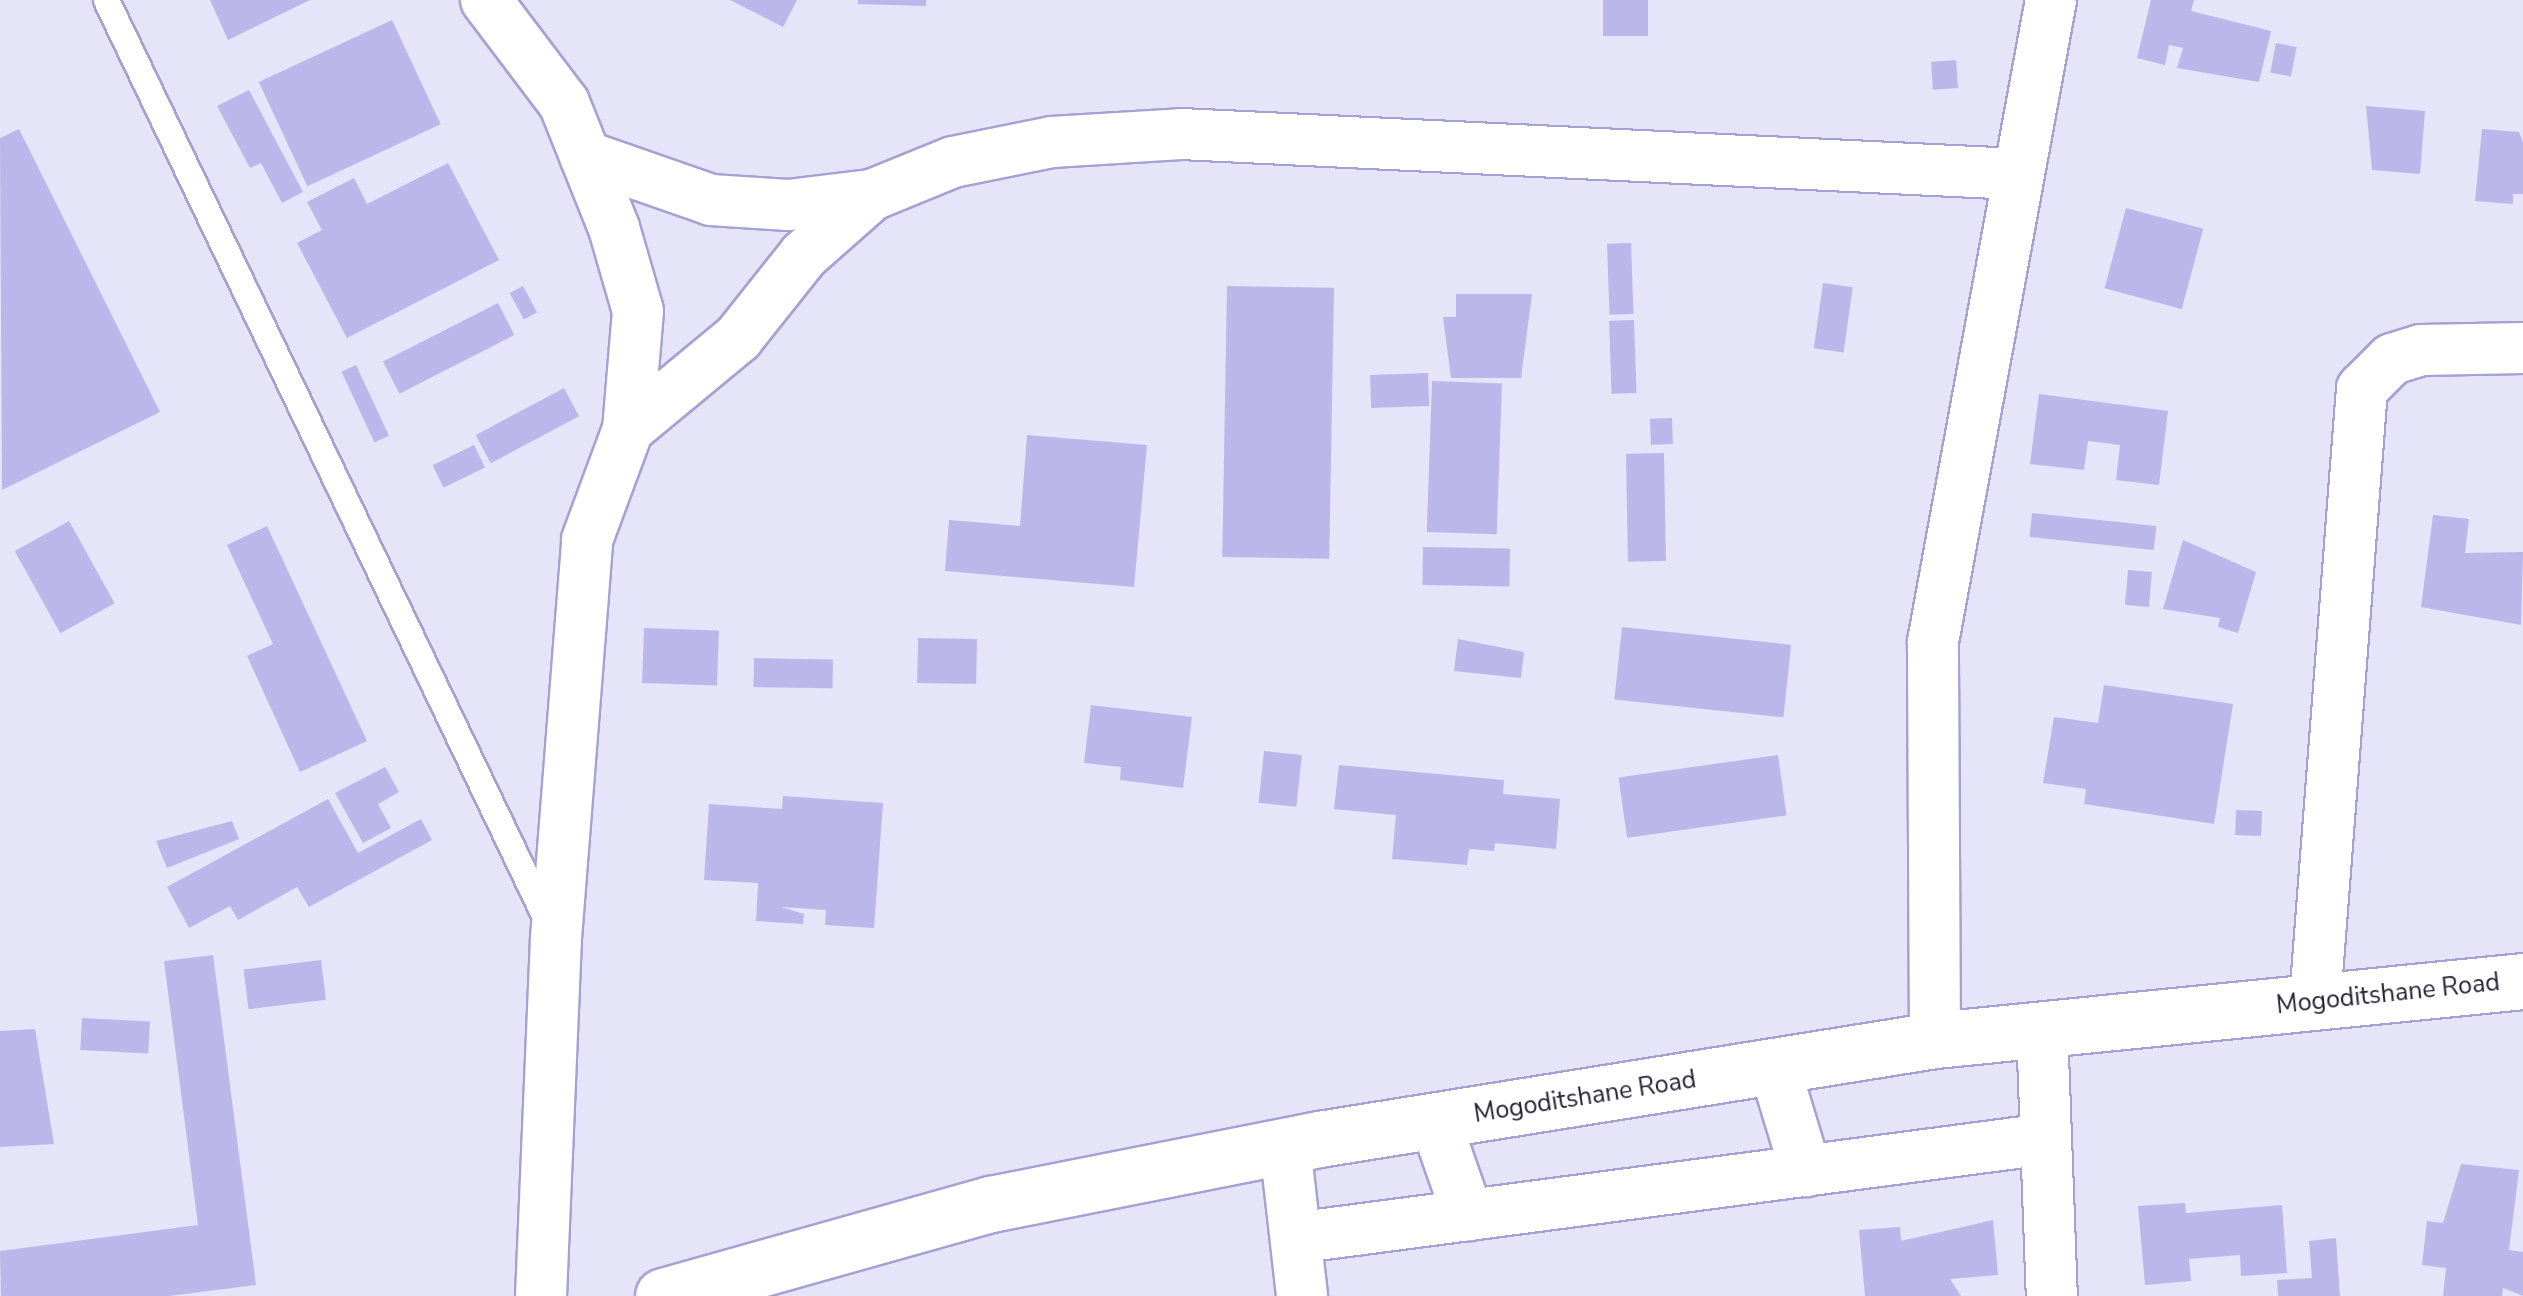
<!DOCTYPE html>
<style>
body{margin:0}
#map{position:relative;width:2523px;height:1296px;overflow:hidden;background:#e5e4f9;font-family:"Nunito Sans",sans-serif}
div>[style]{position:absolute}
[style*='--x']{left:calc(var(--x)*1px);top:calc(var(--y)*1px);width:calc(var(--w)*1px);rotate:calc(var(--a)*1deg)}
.building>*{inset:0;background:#bbb7ea;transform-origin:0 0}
.roads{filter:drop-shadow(2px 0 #a5a1d3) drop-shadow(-2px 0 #a5a1d3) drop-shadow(0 2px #a5a1d3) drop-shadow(0 -2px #a5a1d3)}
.lane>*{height:25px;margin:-12.5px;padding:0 12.5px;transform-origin:12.5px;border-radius:12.5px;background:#fff}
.street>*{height:50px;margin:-25px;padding:0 25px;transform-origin:25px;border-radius:25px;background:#fff}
.secondary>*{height:55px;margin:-27.5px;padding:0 27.5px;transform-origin:27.5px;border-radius:27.5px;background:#fff}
span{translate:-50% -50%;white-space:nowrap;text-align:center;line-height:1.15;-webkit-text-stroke:9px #fff;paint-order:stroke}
.street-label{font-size:25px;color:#201e31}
</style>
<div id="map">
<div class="building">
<div style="clip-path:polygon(210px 0,310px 0,228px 40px)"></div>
<div style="clip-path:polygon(730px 0,797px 0,783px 27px)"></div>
<div style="clip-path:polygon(858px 0,926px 0,926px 6px,858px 4px)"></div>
<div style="left:1603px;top:0;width:45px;height:36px"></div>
<div style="clip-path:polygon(2151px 0,2194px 0,2191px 11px,2271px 31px,2259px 82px,2177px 68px,2183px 48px,2169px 45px,2165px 65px,2137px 58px)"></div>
<div style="left:392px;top:20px;width:115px;height:147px;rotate:65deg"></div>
<div style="left:2276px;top:43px;width:21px;height:30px;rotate:11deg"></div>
<div style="left:1956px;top:60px;width:28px;height:25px;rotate:86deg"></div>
<div style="clip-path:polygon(249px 90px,303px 192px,282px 203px,261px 163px,250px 168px,217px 106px)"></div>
<div style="clip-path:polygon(2366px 106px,2425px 111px,2420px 174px,2372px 170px)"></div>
<div style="clip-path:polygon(19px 129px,160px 412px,2px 490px,0 138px)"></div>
<div style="clip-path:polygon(2482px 129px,2519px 132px,2523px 142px,2523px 194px,2513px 194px,2513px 204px,2475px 201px)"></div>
<div style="clip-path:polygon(448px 163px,499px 260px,347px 338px,297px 243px,322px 230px,307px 202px,354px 178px,367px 204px)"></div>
<div style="left:2126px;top:208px;width:80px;height:83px;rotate:15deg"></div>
<div style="left:1631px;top:243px;width:71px;height:24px;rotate:88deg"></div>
<div style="left:1823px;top:283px;width:30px;height:66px;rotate:8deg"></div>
<div style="left:523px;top:286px;width:30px;height:15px;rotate:62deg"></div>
<div style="left:1227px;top:286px;width:107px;height:271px;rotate:1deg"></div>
<div style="clip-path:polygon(1456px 294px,1532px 294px,1521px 378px,1451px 378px,1443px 317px,1456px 317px)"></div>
<div style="left:498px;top:303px;width:36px;height:129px;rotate:63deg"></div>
<div style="left:1634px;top:320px;width:73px;height:25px;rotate:88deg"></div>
<div style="left:356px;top:365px;width:78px;height:16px;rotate:65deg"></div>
<div style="left:1428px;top:373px;width:33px;height:58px;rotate:88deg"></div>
<div style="left:1432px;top:381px;width:70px;height:151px;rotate:2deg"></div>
<div style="left:564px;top:388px;width:32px;height:100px;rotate:62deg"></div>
<div style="clip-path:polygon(2039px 394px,2168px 411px,2159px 485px,2116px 480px,2120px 445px,2088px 441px,2084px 470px,2030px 464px)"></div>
<div style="left:1672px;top:418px;width:26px;height:22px;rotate:88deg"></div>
<div style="clip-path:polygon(1027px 435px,1147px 445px,1134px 587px,945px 571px,949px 520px,1020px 526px)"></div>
<div style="left:474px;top:445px;width:25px;height:46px;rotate:64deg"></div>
<div style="left:1664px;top:453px;width:108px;height:38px;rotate:89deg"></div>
<div style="left:2032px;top:513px;width:125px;height:24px;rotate:6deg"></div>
<div style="clip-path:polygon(2433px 515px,2469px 519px,2465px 553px,2523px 552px,2521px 625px,2421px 607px)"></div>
<div style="left:69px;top:521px;width:94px;height:62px;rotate:61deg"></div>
<div style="clip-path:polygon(267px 526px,367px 741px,300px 772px,247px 656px,273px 644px,227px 545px)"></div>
<div style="clip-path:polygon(2183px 540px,2256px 572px,2238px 633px,2218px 627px,2220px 618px,2163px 609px)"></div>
<div style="left:1423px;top:547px;width:87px;height:38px;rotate:1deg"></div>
<div style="left:2128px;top:570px;width:24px;height:35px;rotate:5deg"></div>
<div style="left:1622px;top:627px;width:170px;height:73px;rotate:6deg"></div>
<div style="left:644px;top:628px;width:75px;height:55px;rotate:2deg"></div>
<div style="left:977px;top:639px;width:45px;height:59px;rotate:91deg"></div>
<div style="clip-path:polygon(1458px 639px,1524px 652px,1521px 678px,1454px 671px)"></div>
<div style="left:754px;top:658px;width:79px;height:29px;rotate:1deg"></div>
<div style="clip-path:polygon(2104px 685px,2233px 704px,2214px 824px,2084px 804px,2086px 789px,2043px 783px,2054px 717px,2098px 723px)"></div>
<div style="clip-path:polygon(1091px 705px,1192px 717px,1183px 788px,1120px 780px,1121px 767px,1084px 763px)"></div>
<div style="left:1264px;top:751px;width:38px;height:52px;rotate:6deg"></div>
<div style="left:1778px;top:755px;width:61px;height:161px;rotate:82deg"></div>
<div style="clip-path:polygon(1339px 765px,1504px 780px,1503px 794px,1560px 799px,1556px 849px,1495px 843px,1494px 851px,1469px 849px,1467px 865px,1392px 859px,1396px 815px,1334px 809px)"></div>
<div style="clip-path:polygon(385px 767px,399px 792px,378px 804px,391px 828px,363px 843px,335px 793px)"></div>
<div style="clip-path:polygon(783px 796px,883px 803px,874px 928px,825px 925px,826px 910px,781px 907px,804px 914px,803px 924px,756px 921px,758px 883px,704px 880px,709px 804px,782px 809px)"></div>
<div style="clip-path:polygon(328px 799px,358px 853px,421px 819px,432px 840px,309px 907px,297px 887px,238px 920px,230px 906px,189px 928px,167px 887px)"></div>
<div style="left:2236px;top:810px;width:26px;height:25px;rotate:2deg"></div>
<div style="clip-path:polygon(232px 821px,239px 839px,167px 868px,156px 841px)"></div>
<div style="clip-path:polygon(213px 955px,256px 1285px,169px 1296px,1px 1296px,0 1251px,198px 1225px,164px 961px)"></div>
<div style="left:321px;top:960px;width:40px;height:78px;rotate:83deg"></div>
<div style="left:82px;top:1018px;width:68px;height:32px;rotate:3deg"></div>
<div style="clip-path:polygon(35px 1029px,54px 1144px,0 1147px,0 1031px)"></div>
<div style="clip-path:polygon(2461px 1164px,2519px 1170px,2509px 1250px,2523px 1252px,2523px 1296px,2503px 1288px,2502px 1296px,2443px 1296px,2446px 1268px,2422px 1265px,2427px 1221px,2443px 1223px)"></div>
<div style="clip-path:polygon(2185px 1203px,2186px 1213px,2282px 1205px,2287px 1273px,2241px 1276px,2240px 1255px,2189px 1259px,2191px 1281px,2145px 1285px,2138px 1206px)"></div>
<div style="clip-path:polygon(1993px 1220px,1998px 1275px,1950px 1279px,1961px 1296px,1865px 1296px,1859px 1230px,1900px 1227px,1901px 1241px)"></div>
<div style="clip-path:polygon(2336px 1238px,2340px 1296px,2278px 1296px,2277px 1280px,2312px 1278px,2309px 1241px)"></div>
</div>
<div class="roads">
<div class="lane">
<div style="--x:106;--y:0;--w:1026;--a:64.41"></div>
</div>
<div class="street">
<div style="--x:486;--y:0;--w:129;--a:52.9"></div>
<div style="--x:564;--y:103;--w:135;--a:68.2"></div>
<div style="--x:614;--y:228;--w:86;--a:73.9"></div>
<div style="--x:638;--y:311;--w:118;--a:94.8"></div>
<div style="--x:585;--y:156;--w:133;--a:19.2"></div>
<div style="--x:711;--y:200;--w:77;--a:3.7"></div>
<div style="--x:788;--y:205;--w:85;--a:-6.8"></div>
<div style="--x:2315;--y:1001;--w:614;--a:-85.61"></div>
<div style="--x:2362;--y:389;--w:42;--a:-45"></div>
<div style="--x:2392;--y:359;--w:30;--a:-17"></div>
<div style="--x:2421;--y:350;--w:102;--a:-1.1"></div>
<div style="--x:2042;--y:1028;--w:268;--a:87.9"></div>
<div style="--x:1935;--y:1040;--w:398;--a:-90.3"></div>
<div style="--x:1933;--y:642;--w:653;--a:-79.59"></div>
<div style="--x:1774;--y:1066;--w:110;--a:73.1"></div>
<div style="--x:1435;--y:1121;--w:100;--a:70.7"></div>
<div style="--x:1285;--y:1146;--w:151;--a:83.5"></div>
<div style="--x:1302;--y:1237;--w:750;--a:-7.5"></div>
<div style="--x:541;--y:1296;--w:358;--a:-87.6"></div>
<div style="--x:556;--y:938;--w:399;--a:-85.5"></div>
<div style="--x:587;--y:540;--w:118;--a:-69.7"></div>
<div style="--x:628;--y:429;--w:143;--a:-39.6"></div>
<div style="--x:738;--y:338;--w:106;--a:-51.5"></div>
<div style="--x:804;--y:255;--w:91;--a:-41.4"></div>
<div style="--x:872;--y:195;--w:87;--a:-22.2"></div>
<div style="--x:953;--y:162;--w:101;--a:-11.4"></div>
<div style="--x:1052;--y:142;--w:129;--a:-3.5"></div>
<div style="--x:1181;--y:134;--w:838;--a:2.74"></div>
</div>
<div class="secondary">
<div style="--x:663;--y:1296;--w:341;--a:-15.7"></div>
<div style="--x:991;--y:1204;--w:334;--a:-11.2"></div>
<div style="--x:1319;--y:1139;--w:624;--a:-9.13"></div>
<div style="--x:1935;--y:1040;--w:591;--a:-5.73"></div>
</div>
</div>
<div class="street-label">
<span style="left:2388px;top:994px;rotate:-6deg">Mogoditshane Road</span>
<span style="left:1585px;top:1097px;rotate:-9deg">Mogoditshane Road</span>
</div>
</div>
